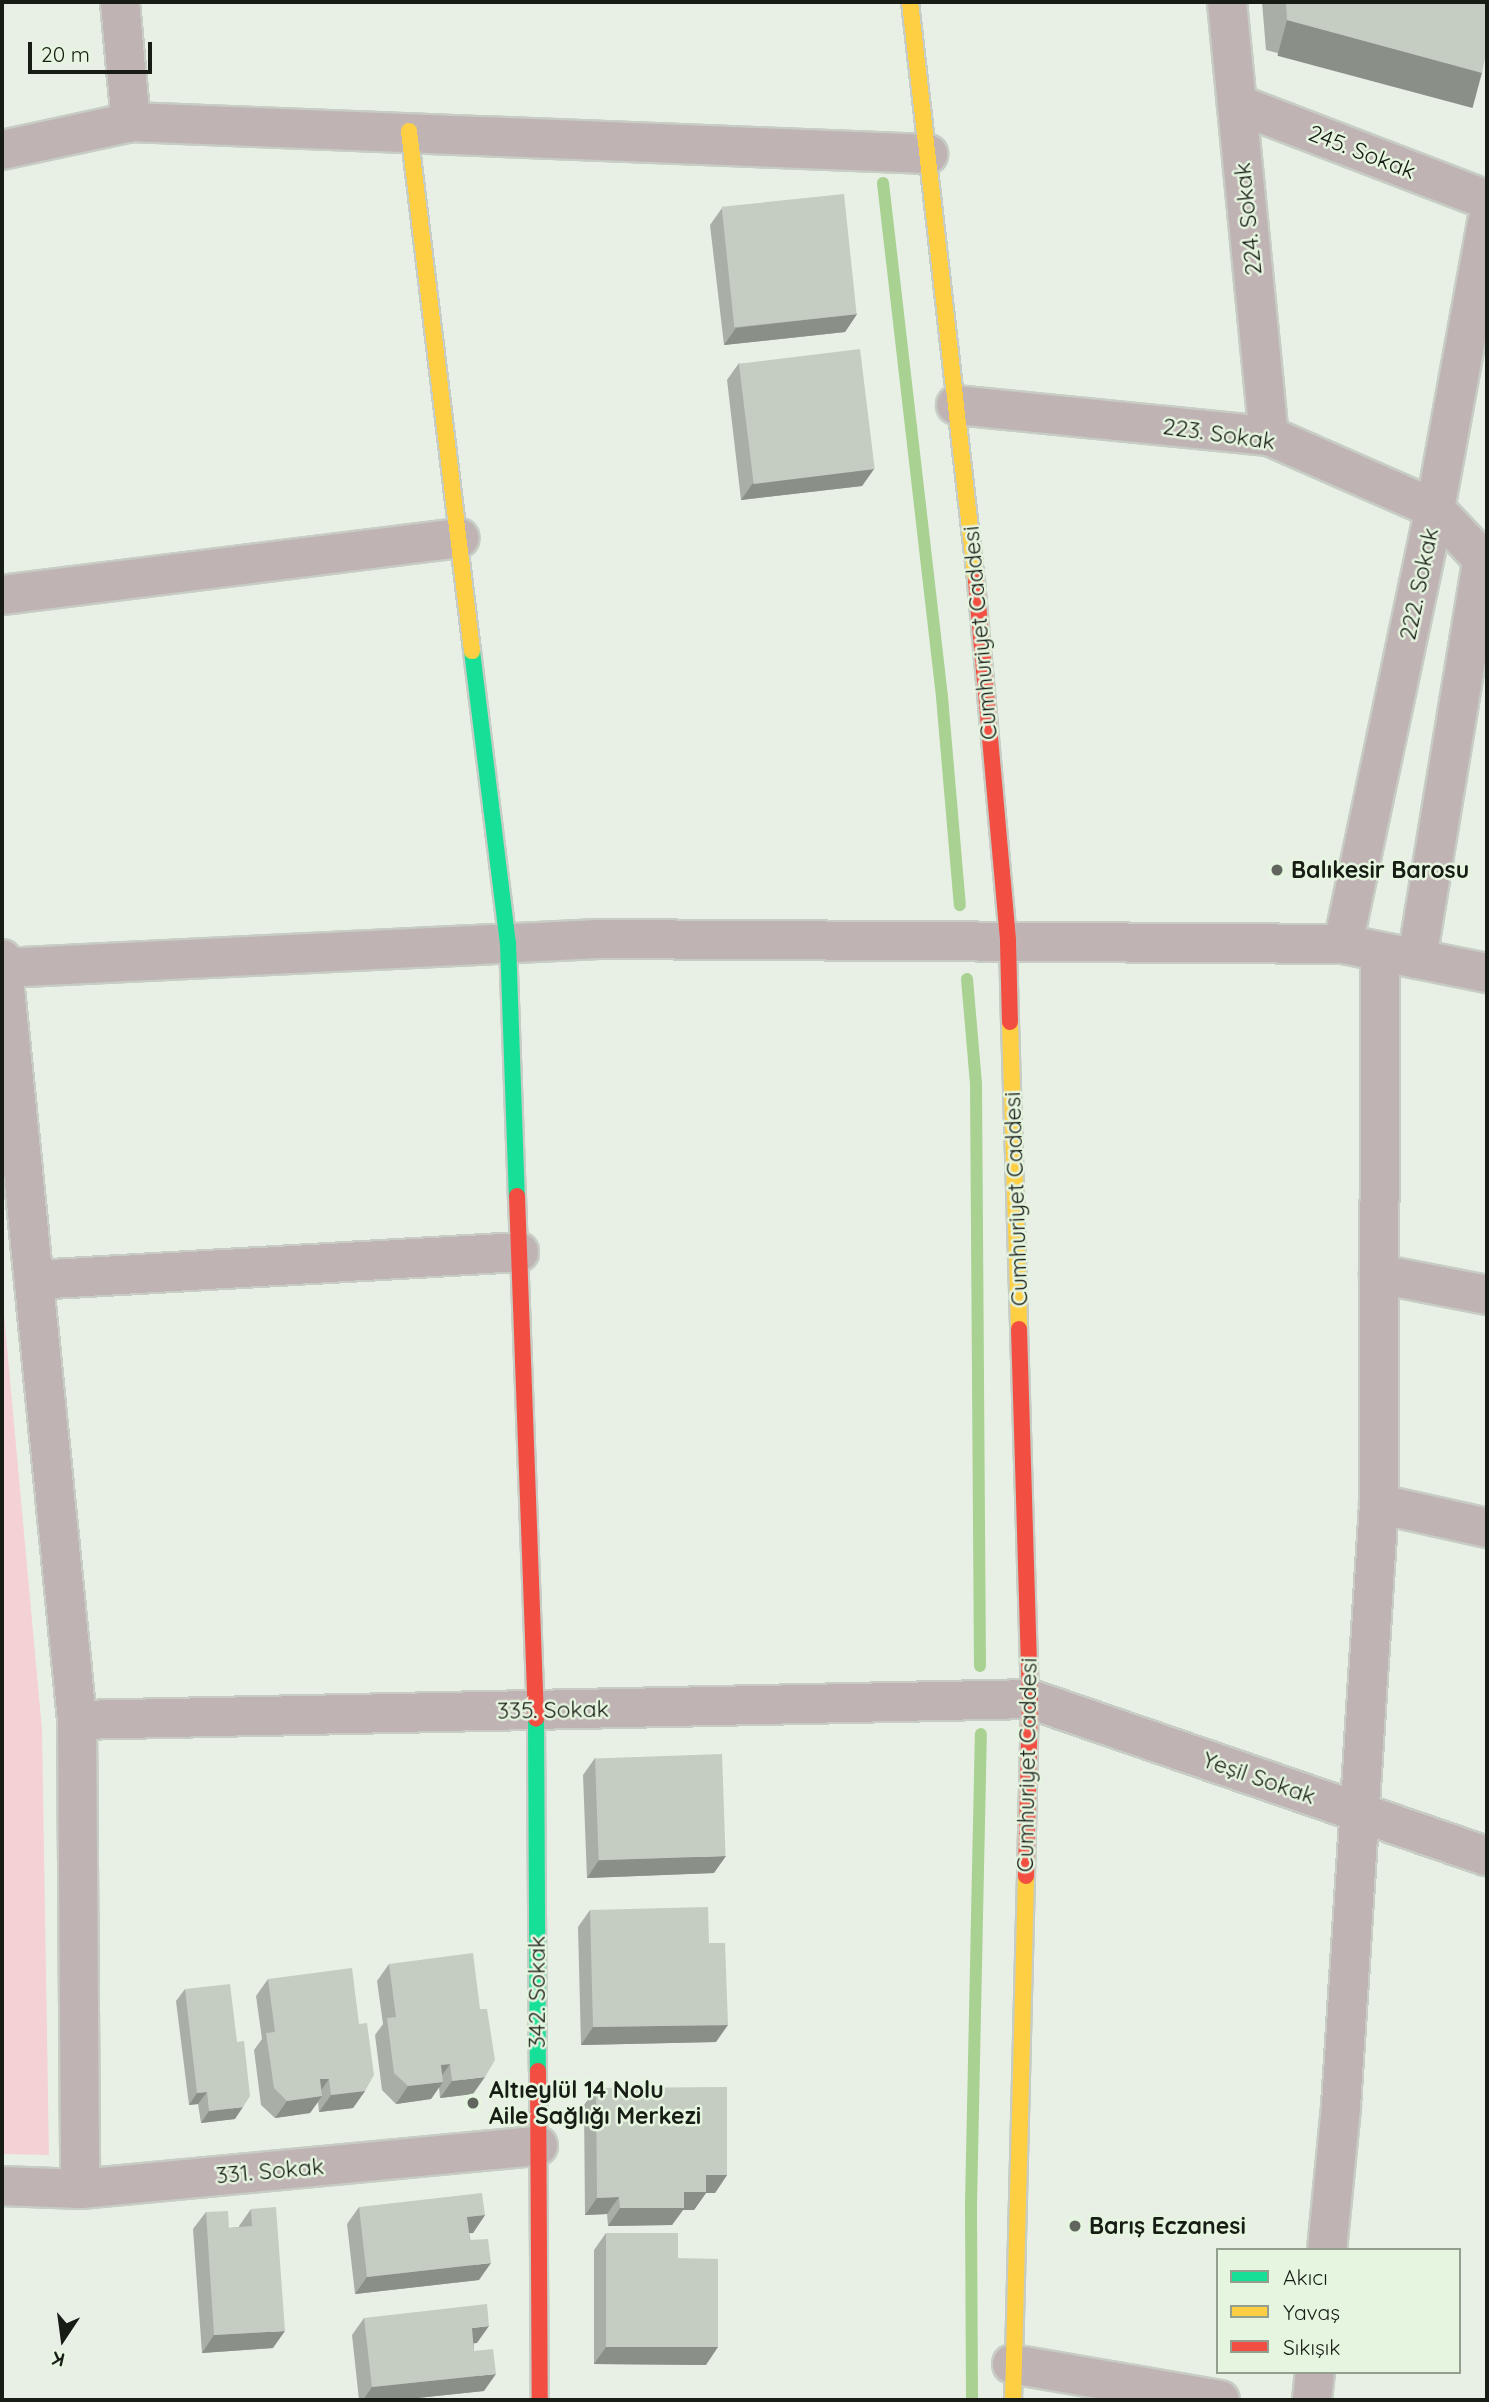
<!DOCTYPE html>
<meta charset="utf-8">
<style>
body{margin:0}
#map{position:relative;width:1489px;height:2402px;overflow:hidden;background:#e8f0e5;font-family:Quicksand,sans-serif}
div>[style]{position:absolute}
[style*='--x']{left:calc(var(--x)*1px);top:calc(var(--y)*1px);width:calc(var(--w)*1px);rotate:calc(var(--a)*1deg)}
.green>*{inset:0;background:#f4d1d5}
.stream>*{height:12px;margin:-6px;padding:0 6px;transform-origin:6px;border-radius:6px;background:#a8d192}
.roads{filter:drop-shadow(2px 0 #c7cdc4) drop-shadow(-2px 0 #c7cdc4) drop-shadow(0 2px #c7cdc4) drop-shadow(0 -2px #c7cdc4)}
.street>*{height:38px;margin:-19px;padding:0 19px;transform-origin:19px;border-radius:19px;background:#bfb3b4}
.fast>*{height:16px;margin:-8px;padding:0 8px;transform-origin:8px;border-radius:8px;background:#16e098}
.slow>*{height:16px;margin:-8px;padding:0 8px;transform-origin:8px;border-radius:8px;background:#ffcf43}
.jam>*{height:16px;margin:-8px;padding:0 8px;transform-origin:8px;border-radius:8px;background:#f24e42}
.wall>*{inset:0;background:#a9afa7}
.shaded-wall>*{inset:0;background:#8a8f88;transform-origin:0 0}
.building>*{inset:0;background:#c5ccc2;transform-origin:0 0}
.dots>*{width:19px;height:19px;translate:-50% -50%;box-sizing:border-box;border:4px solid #e6f5e0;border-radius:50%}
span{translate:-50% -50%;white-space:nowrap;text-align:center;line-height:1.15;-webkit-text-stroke:5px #e6f5e0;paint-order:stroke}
.street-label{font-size:23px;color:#171c14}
.poi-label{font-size:23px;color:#171c14;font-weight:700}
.left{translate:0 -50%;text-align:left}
.frame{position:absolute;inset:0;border:4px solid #171c14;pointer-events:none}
.legend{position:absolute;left:1216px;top:2248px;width:245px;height:126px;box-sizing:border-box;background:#e6f5e0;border:2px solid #939e8e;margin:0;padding:9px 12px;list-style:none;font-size:21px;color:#171c14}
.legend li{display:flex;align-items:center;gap:14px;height:35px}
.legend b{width:35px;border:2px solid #939e8e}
.north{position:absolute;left:28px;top:2304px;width:70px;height:70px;-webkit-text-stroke:5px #e6f5e0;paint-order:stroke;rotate:193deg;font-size:19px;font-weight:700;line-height:28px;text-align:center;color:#171c14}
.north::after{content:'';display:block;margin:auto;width:24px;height:32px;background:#171c14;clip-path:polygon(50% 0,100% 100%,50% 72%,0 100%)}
.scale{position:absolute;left:28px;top:42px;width:124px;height:32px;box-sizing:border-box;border:4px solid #171c14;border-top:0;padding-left:9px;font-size:21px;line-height:24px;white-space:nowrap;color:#171c14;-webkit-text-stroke:5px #e6f5e0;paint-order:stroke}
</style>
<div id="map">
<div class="green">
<div style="clip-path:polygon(2px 1292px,42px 1730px,49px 2155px,2px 2154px)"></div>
</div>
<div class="stream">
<div style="--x:883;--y:183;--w:517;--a:83.45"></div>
<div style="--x:942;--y:697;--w:209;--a:85.1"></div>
<div style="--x:967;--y:979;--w:105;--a:85.1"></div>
<div style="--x:976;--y:1084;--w:582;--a:89.61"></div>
<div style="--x:972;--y:2400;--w:196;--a:-90.3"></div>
<div style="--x:971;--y:2204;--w:470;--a:-88.8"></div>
</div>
<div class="roads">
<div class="street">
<div style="--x:120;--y:2;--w:121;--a:84.8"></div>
<div style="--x:131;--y:122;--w:798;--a:2.3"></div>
<div style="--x:1227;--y:2;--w:436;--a:84.5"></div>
<div style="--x:1237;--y:104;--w:268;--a:21"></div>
<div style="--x:2;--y:150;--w:132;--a:-12.2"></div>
<div style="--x:956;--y:405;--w:315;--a:5.7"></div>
<div style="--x:1269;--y:436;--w:181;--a:23.7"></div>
<div style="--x:1435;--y:509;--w:76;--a:46.6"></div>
<div style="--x:2;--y:595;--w:461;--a:-7.1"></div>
<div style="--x:1343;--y:944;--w:445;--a:-78.1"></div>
<div style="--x:1435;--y:509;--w:292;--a:-79.7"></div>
<div style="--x:2;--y:959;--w:9;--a:84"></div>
<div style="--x:3;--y:968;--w:596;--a:-2.79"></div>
<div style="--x:598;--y:939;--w:745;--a:0.38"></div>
<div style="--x:1343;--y:944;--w:147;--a:11.4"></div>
<div style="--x:1417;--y:959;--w:402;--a:-80.7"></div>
<div style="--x:3;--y:968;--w:756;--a:84.38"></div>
<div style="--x:77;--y:1720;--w:469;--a:89.6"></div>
<div style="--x:1379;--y:1274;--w:110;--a:11"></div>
<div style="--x:34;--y:1280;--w:486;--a:-3.3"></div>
<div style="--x:1379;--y:1504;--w:111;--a:12.5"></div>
<div style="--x:77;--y:1720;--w:953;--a:-1.26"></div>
<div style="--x:1030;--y:1699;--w:483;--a:19"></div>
<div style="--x:2;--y:2186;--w:78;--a:2.2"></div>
<div style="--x:80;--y:2189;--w:460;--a:-5.4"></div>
<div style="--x:1327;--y:2250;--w:145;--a:-84.4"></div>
<div style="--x:1341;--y:2106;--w:603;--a:-86.39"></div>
<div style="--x:1379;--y:1504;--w:552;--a:-89.9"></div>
<div style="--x:1012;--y:2364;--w:211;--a:9.8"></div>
<div style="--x:1312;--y:2400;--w:28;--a:-84"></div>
</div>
<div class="fast">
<div style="--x:472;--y:651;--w:294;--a:83"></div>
<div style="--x:508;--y:943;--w:253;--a:88"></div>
<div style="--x:536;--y:1719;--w:352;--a:89.7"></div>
</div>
<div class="slow">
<div style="--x:910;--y:2;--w:583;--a:83.5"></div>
<div style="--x:409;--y:131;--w:524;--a:83.09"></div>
<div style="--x:1010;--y:1022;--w:307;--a:88.3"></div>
<div style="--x:1013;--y:2400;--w:524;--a:-88.58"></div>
</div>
<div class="jam">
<div style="--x:976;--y:581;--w:362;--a:84.9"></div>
<div style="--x:1008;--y:942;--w:80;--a:88.6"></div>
<div style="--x:517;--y:1196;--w:523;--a:87.92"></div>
<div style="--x:1019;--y:1329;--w:370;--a:88.3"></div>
<div style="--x:1030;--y:1699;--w:177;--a:91.3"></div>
<div style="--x:538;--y:2071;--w:329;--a:89.7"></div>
</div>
</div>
<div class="wall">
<div style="clip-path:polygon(1262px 2px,1487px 2px,1482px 73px,1461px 103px,1266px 50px)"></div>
<div style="clip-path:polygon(722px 208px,857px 314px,845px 332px,724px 345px,710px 225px)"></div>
<div style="clip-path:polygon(739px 363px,874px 469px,862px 486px,741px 500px,727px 380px)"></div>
<div style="clip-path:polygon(595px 1758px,714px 1873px,587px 1878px,583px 1775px)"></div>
<div style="clip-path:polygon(590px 1910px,709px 1943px,716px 2042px,581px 2045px,578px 1927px)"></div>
<div style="clip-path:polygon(389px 1964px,473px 2094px,440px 2098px,439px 2087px,431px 2099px,396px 2104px,382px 2090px,375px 2035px,383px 2024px,377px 1981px)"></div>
<div style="clip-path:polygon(268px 1979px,365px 2091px,353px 2108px,319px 2112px,318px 2102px,310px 2113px,275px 2118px,261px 2105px,254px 2050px,262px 2039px,256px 1996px)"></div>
<div style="clip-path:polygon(185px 1989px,235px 2119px,201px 2123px,198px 2104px,189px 2105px,176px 2001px)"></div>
<div style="clip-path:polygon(596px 2088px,727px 2175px,715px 2193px,706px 2193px,694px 2210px,683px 2210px,672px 2225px,608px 2226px,607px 2214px,585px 2215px,584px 2105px)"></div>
<div style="clip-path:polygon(359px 2207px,485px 2215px,473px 2233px,469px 2233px,479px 2280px,355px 2294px,347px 2224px)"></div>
<div style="clip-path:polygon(251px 2209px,273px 2348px,202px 2353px,193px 2229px,206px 2212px,229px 2228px,239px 2227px,239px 2226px)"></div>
<div style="clip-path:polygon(606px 2233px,678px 2258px,706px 2365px,594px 2364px,594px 2250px)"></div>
<div style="clip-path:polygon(364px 2318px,477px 2343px,474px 2343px,474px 2351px,484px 2391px,398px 2400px,359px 2400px,352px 2335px)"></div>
</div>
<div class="shaded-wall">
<div style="left:1287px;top:20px;width:202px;height:37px;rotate:15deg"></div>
<div style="clip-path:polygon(857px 314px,845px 332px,724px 345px,736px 328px)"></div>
<div style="clip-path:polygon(874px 469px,862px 486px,741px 500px,753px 483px)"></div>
<div style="clip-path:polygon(726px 1856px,714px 1873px,587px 1878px,599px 1860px)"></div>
<div style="clip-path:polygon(728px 2025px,716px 2042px,581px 2045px,593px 2027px)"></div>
<div style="clip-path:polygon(450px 2064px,438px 2081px,441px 2065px)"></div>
<div style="clip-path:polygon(485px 2077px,473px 2094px,440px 2098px,452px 2081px)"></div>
<div style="clip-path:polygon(320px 2079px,329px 2079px,317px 2096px)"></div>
<div style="clip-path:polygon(443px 2082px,431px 2099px,396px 2104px,408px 2086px)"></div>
<div style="clip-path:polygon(365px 2091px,353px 2108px,319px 2112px,331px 2095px)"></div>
<div style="clip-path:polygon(207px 2092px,198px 2104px,189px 2105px,197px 2093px)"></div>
<div style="clip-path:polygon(322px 2096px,310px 2113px,275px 2118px,287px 2101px)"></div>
<div style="clip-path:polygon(243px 2107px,235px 2119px,201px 2123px,209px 2111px)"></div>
<div style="clip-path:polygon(706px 2175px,727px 2175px,715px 2193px,706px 2193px,694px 2210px,683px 2210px,672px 2225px,608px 2226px,620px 2208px,684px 2192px)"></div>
<div style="clip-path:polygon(619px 2197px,607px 2214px,585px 2215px,597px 2198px)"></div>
<div style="clip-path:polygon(485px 2215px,473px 2233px,455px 2234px,467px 2217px)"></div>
<div style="clip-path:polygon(491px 2263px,479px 2280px,355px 2294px,367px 2277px)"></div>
<div style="clip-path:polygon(489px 2326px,477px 2343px,460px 2345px,472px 2328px)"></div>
<div style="clip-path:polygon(285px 2331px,273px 2348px,202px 2353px,214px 2335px)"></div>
<div style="clip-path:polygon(606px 2347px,718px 2347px,706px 2365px,594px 2364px)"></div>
<div style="clip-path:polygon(496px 2374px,484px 2391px,398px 2400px,363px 2400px,372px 2387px)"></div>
</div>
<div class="building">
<div style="clip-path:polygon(1286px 2px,1487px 2px,1487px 49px,1482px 73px,1287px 20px)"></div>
<div style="left:844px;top:194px;width:121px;height:123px;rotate:84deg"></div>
<div style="left:860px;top:349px;width:121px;height:122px;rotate:83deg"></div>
<div style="left:722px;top:1754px;width:102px;height:127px;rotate:88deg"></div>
<div style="clip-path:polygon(708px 1907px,709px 1943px,725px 1943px,728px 2025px,593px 2027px,590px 1910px)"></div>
<div style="clip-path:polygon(473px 1953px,480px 2009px,487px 2009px,495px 2060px,485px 2077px,452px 2081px,450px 2064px,441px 2065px,443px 2082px,408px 2086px,394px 2073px,387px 2018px,396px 2017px,389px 1964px)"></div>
<div style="clip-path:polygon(352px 1968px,359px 2024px,367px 2023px,374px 2075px,365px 2091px,331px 2095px,329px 2079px,320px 2079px,322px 2096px,287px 2101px,274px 2088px,266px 2033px,275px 2032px,268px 1979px)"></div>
<div style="clip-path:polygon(230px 1984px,237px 2042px,244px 2041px,250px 2096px,243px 2107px,209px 2111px,207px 2092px,197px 2093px,185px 1989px)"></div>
<div style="clip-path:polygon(727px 2087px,727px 2175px,706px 2175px,706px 2192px,684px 2192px,684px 2208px,620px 2208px,619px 2197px,597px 2198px,596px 2088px)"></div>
<div style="clip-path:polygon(482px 2193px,485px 2215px,467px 2217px,470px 2240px,488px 2239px,491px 2263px,367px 2277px,359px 2207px)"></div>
<div style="clip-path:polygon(276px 2207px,285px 2331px,214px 2335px,206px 2212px,228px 2211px,229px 2228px,252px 2226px,251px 2209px)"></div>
<div style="clip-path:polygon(606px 2233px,678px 2233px,678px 2258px,718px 2259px,718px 2347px,606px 2347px)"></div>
<div style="clip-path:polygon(487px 2304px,489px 2326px,472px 2328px,474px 2351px,493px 2349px,496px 2374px,372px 2387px,364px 2318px)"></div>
</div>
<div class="dots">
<div style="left:1277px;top:870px;background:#60665d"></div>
<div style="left:473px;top:2103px;background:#60665d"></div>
<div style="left:1075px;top:2226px;background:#60665d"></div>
</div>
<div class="street-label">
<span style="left:1362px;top:152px;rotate:21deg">245. Sokak</span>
<span style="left:1248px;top:219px;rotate:-96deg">224. Sokak</span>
<span style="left:1219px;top:434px;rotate:8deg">223. Sokak</span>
<span style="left:1419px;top:584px;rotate:-78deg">222. Sokak</span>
<span style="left:980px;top:633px;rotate:-95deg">Cumhuriyet Caddesi</span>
<span style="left:1016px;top:1199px;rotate:-92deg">Cumhuriyet Caddesi</span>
<span style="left:553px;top:1710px;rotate:-1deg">335. Sokak</span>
<span style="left:1027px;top:1765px;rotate:-89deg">Cumhuriyet Caddesi</span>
<span style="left:1259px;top:1778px;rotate:19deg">Yeşil Sokak</span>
<span style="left:537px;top:1992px;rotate:-90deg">342. Sokak</span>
<span style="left:270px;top:2171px;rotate:-5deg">331. Sokak</span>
</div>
<div class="poi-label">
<span class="left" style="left:1291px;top:870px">Balıkesir Barosu</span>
<span class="left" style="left:489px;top:2103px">Altıeylül 14 Nolu<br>Aile Sağlığı Merkezi</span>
<span class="left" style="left:1089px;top:2226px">Barış Eczanesi</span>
</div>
<div class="frame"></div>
<ul class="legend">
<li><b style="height:9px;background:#16e098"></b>Akıcı</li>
<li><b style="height:9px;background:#ffcf43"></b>Yavaş</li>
<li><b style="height:9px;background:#f24e42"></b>Sıkışık</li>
</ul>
<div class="north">K</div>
<div class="scale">20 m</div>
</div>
